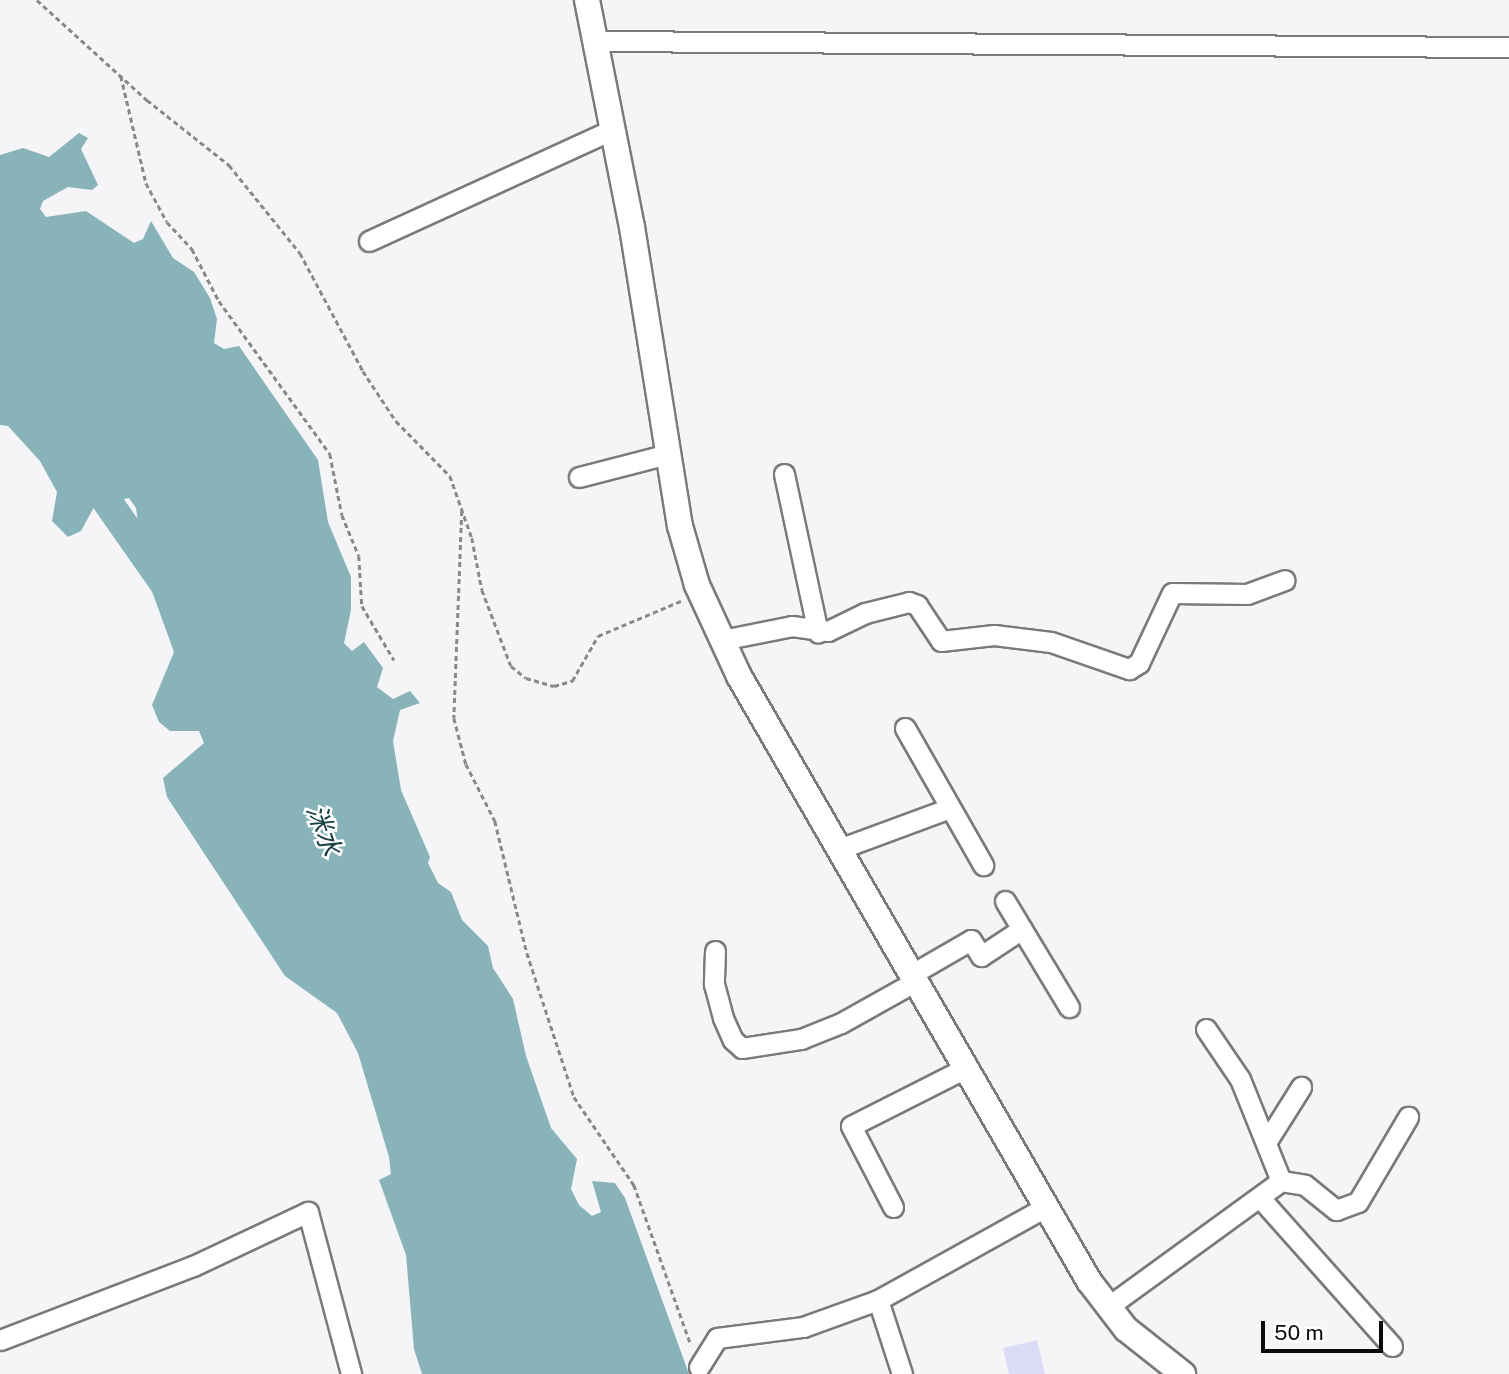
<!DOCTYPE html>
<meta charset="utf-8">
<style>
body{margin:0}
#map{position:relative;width:1509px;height:1374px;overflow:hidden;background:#f5f5f7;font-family:"Public Sans","Noto Sans SC",sans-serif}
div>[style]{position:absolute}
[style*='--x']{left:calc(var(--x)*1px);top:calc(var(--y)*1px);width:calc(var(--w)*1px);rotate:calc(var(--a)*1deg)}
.green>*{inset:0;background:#dcdcf7}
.water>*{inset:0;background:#88b3b8}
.river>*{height:30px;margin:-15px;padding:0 15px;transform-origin:15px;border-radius:15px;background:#88b3b8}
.path>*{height:2.5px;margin-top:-1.25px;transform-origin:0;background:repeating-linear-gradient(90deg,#88888a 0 5px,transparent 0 8.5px)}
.roads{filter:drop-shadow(2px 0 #7a7a7b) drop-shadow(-2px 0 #7a7a7b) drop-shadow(0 2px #7a7a7b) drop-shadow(0 -2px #7a7a7b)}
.minor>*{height:19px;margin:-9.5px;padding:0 9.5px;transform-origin:9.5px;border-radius:9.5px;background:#fff}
.major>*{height:24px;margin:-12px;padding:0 12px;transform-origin:12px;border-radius:12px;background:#fff}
span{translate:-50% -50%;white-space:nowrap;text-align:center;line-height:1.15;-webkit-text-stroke:5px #fff;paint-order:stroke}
.water-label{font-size:26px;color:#174045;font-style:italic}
.scale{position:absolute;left:1261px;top:1321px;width:122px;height:32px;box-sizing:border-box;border:4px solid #0b0b0c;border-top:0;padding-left:9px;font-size:21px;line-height:24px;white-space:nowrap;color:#0b0b0c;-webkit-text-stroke:5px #fff;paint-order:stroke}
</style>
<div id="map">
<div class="green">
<div style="clip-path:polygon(1037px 1340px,1045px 1374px,1009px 1374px,1003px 1348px)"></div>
</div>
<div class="water">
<div style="clip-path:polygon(79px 133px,88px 138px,81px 149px,98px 185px,92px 190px,68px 187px,43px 201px,40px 209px,46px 217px,86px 211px,134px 243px,143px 239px,151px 221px,173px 258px,194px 272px,210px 298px,217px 319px,214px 343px,224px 349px,239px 346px,318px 460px,328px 522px,351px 577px,351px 610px,344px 643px,352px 651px,364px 642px,383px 668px,377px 687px,393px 699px,410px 691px,420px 703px,400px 710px,393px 741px,401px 790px,430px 857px,428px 863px,438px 883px,451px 892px,462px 920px,488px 946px,493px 968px,513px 999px,526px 1056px,551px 1128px,577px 1159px,571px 1189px,579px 1205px,592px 1216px,601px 1212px,592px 1181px,615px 1183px,625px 1198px,689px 1374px,422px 1374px,414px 1349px,406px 1255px,379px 1180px,391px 1174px,389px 1157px,358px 1053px,337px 1013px,285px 976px,167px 797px,163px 778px,204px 743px,199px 731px,170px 731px,159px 722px,152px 705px,174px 652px,145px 572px,136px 508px,129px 498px,112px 502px,99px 498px,81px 531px,68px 537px,52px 521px,57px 492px,40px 461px,8px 426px,0 425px,0 155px,23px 148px,49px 157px)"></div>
</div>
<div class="river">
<div style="--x:83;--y:467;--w:143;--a:55"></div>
</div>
<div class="path">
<div style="--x:37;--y:0;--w:149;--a:42.3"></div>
<div style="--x:147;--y:100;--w:105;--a:38.4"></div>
<div style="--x:229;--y:165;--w:113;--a:51.1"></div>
<div style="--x:300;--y:253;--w:134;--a:61.9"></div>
<div style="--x:363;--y:371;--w:60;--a:56.6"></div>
<div style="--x:396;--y:421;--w:77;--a:45.5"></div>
<div style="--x:450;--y:476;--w:66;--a:70.5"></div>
<div style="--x:472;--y:538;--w:53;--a:79.1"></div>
<div style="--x:482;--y:590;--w:81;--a:69.1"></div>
<div style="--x:511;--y:666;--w:19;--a:39"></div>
<div style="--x:526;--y:678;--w:29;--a:16"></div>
<div style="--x:554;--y:686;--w:19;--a:-16"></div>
<div style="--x:572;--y:681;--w:52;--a:-60"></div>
<div style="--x:598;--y:636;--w:90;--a:-22.9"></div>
<div style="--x:121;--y:76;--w:110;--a:76.8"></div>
<div style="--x:146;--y:183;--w:44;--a:61.7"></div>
<div style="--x:167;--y:222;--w:37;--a:47"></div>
<div style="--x:192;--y:249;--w:59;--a:62.6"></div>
<div style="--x:219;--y:301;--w:189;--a:54"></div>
<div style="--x:330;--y:454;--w:62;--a:78.9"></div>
<div style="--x:342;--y:515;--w:44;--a:67.5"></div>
<div style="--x:359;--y:556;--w:50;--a:86.6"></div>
<div style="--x:362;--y:606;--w:63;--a:59.3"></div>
<div style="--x:462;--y:511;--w:207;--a:92.2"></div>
<div style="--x:454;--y:718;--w:48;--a:75.4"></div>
<div style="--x:466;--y:764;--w:64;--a:63"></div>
<div style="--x:495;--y:821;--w:136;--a:76.4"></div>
<div style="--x:527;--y:953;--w:151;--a:71.9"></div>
<div style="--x:574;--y:1097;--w:107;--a:55.7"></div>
<div style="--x:634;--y:1185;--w:170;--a:70.4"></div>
</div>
<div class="roads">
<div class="minor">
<div style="--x:595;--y:41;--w:914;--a:0.38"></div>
<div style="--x:369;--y:241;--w:267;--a:-24.6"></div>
<div style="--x:784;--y:474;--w:162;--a:77.9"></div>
<div style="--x:579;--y:477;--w:92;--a:-14.5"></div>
<div style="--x:722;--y:640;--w:71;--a:-11.3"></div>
<div style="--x:792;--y:626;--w:36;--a:8"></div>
<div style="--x:828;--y:631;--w:41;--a:-25.9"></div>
<div style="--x:865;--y:613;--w:45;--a:-14"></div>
<div style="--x:909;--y:602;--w:9;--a:21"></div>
<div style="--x:917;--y:605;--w:43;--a:56.3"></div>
<div style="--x:941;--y:641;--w:53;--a:-6.5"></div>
<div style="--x:994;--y:635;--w:57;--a:7"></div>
<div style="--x:1051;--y:642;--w:83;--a:19.1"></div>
<div style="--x:1129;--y:669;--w:12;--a:-31"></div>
<div style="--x:1139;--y:663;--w:77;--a:-64.8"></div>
<div style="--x:1172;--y:593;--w:75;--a:0.8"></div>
<div style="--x:1247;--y:594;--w:40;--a:-20.2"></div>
<div style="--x:905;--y:728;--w:158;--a:60.3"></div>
<div style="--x:839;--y:849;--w:118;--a:-20.3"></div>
<div style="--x:1005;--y:901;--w:124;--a:58.9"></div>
<div style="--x:715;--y:951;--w:33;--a:92"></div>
<div style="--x:714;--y:984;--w:35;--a:75"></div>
<div style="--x:723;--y:1018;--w:24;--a:66"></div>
<div style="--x:733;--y:1040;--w:12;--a:42"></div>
<div style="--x:742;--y:1048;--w:60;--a:-8.7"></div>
<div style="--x:801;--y:1039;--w:43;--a:-21.8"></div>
<div style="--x:841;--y:1023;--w:86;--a:-29.2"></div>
<div style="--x:912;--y:974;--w:68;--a:-30"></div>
<div style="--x:971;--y:940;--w:19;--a:58"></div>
<div style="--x:981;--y:956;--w:49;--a:-33.4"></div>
<div style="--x:1206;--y:1029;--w:60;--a:55.8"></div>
<div style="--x:1240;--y:1079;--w:110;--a:68.1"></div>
<div style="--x:1281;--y:1181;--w:24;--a:9"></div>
<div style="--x:1305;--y:1185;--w:40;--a:39"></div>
<div style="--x:1336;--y:1210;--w:23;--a:-20"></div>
<div style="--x:1358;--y:1202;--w:99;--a:-59.5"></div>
<div style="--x:1267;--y:1141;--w:64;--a:-57.8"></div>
<div style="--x:1261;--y:1199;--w:197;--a:48.3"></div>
<div style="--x:893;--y:1207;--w:91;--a:-117.4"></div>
<div style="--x:851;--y:1126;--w:129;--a:-26.8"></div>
<div style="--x:878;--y:1300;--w:78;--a:72"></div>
<div style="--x:1109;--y:1306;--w:213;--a:-36"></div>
<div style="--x:0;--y:1340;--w:207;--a:-21"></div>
<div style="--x:193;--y:1266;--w:127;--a:-25.2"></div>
<div style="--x:308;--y:1212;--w:168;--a:75.1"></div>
<div style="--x:699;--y:1367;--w:34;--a:-58"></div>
<div style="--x:717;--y:1338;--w:87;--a:-7.3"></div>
<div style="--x:803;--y:1327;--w:80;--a:-19.8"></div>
<div style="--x:878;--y:1300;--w:192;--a:-29"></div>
</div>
<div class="major">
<div style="--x:587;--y:0;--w:231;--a:78.8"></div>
<div style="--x:632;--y:227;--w:303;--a:80.9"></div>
<div style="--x:680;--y:526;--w:61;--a:73.9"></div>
<div style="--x:697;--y:585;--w:100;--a:65.2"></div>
<div style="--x:739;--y:676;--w:699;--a:59.95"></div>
<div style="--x:1089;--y:1281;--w:61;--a:52.4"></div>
<div style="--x:1126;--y:1329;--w:73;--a:38.3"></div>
</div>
</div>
<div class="water-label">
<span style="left:324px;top:830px;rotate:70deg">洣水</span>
</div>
<div class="scale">50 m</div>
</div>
